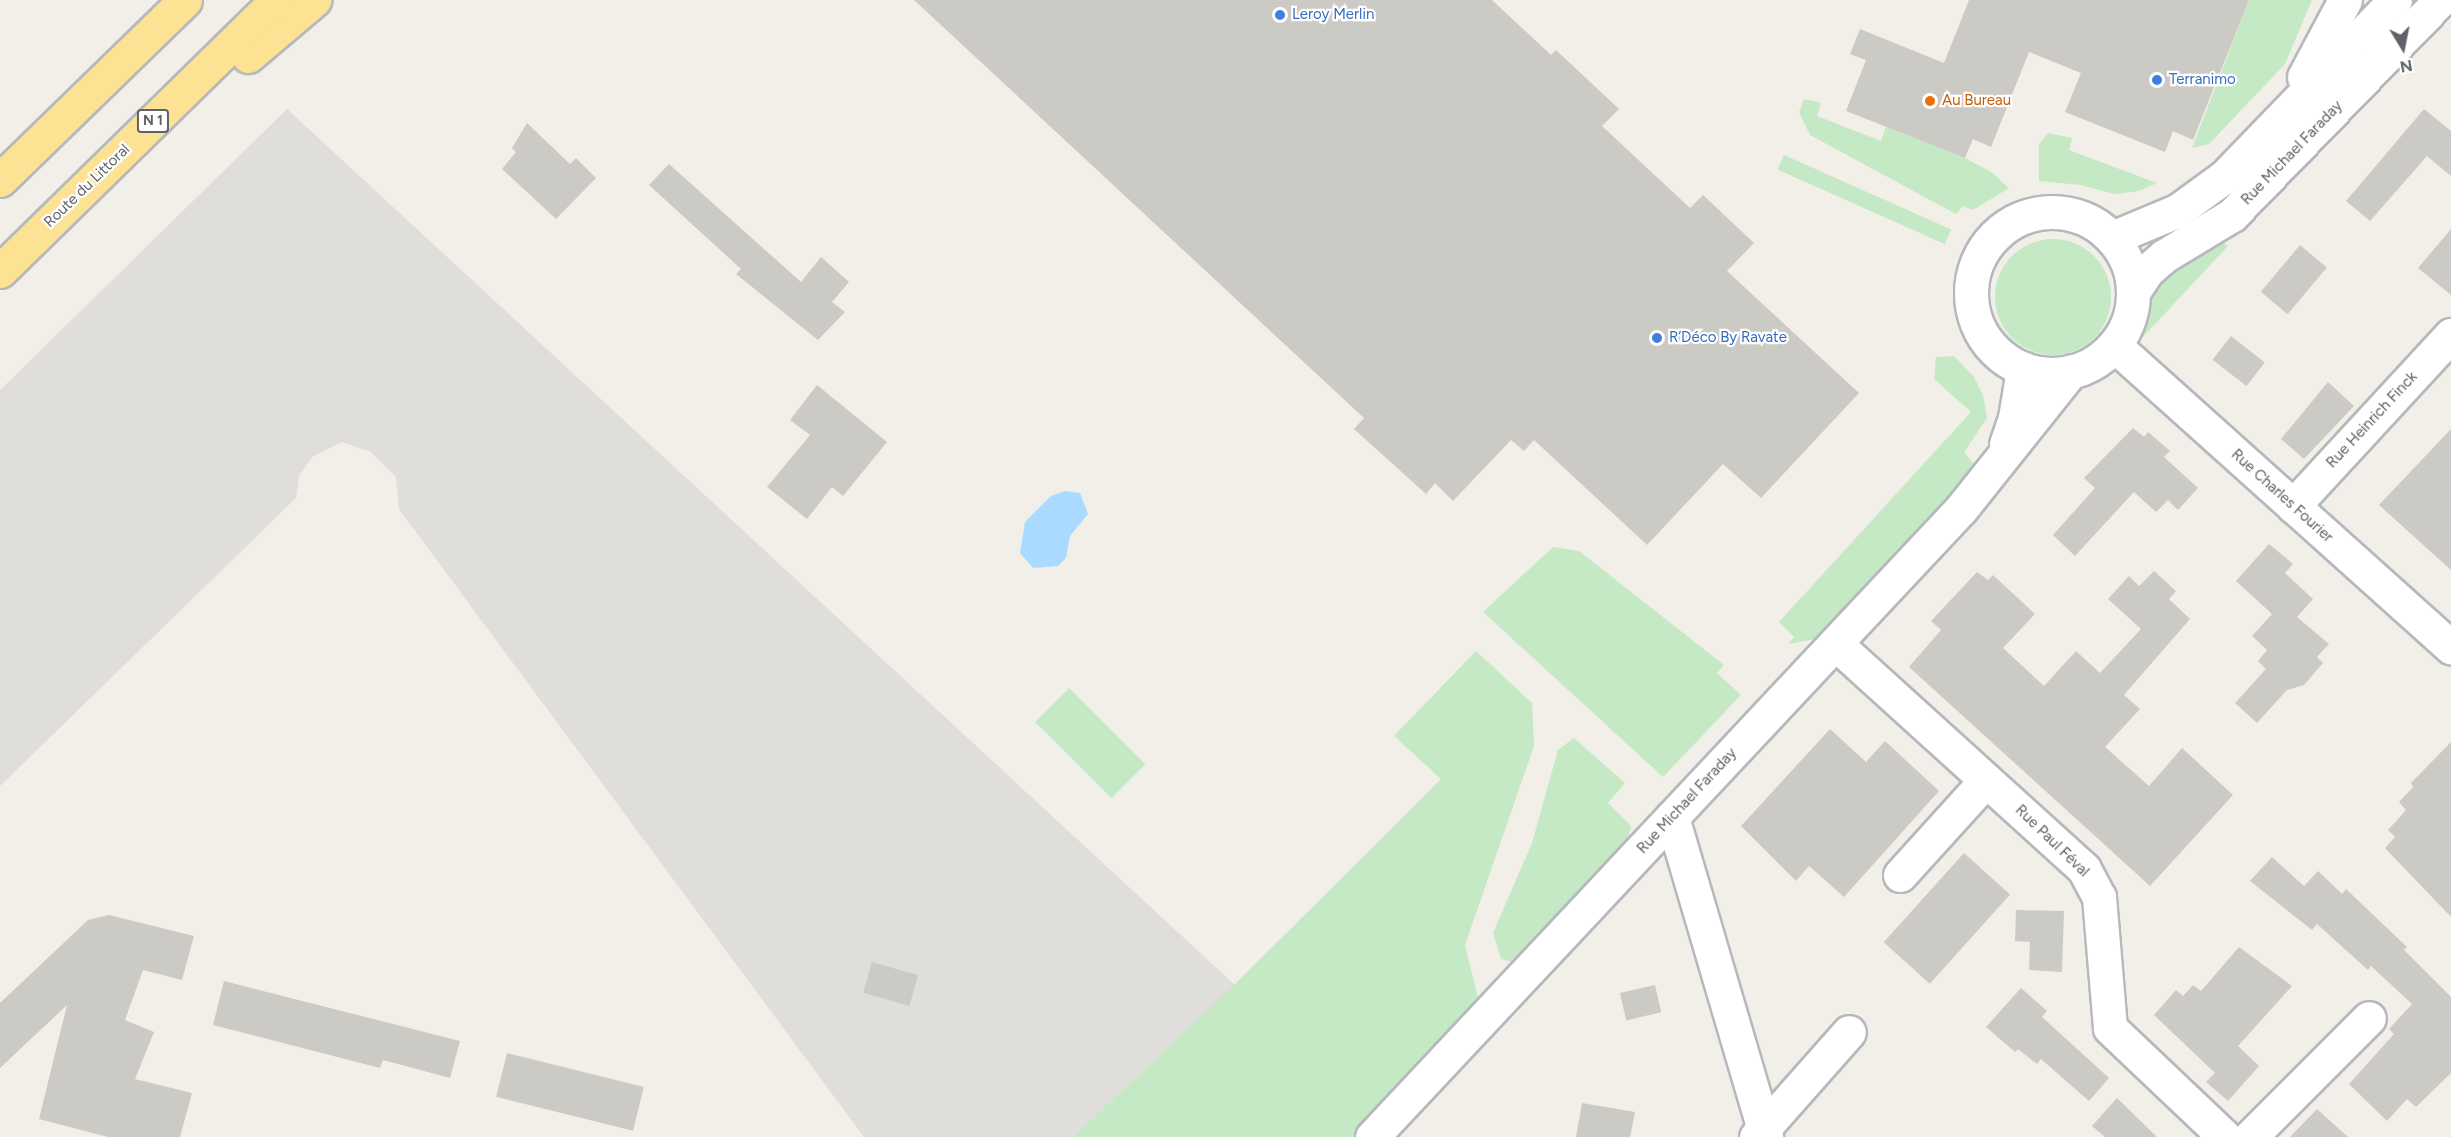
<!DOCTYPE html>
<meta charset="utf-8">
<style>
body{margin:0}
#map{position:relative;width:2451px;height:1137px;overflow:hidden;background:#f1efe8;font-family:Figtree,sans-serif}
div>[style]{position:absolute}
[style*='--x']{left:calc(var(--x)*1px);top:calc(var(--y)*1px);width:calc(var(--w)*1px);rotate:calc(var(--a)*1deg)}
.industrial>*{inset:0;background:#e0deda}
.green>*{inset:0;background:#c5e8c5;transform-origin:0 0}
.round{border-radius:50%}
.water>*{inset:0;background:#aadaff}
.building>*{inset:0;background:#cccac5;transform-origin:0 0}
.roads{filter:drop-shadow(2px 0 #b5b8bc) drop-shadow(-2px 0 #b5b8bc) drop-shadow(0 2px #b5b8bc) drop-shadow(0 -2px #b5b8bc)}
.minor>*{height:33px;margin:-16.5px;padding:0 16.5px;transform-origin:16.5px;border-radius:16.5px;background:#fff}
.minor>.ring{margin:-16.5px;padding:0;box-sizing:content-box;background:none;border:33px solid #fff;border-radius:50%}
.highway>*{height:33px;margin:-16.5px;padding:0 16.5px;transform-origin:16.5px;border-radius:16.5px;background:#fde293}
.dots>*{width:16px;height:16px;translate:-50% -50%;box-sizing:border-box;border:3px solid #fff;border-radius:50%}
span{translate:-50% -50%;white-space:nowrap;text-align:center;line-height:1.15;-webkit-text-stroke:4.5px #fff;paint-order:stroke}
.shield-label span{padding:2px 4px;background:#fff;border:2px solid;border-radius:4px;-webkit-text-stroke-width:0}
.shield-label{font-size:14px;color:#5f6368;font-weight:700}
.shop-label{font-size:15px;color:#366cbe}
.left{translate:0 -50%;text-align:left}
.food-label{font-size:15px;color:#c56008}
.street-label{font-size:15px;color:#5f6368}
.north{position:absolute;left:2373px;top:18px;width:60px;height:60px;-webkit-text-stroke:4px #fff;paint-order:stroke;rotate:170deg;font-size:16px;font-weight:700;line-height:24px;text-align:center;color:#5f6368}
.north::after{content:'';display:block;margin:auto;width:21px;height:27px;background:#5f6368;clip-path:polygon(50% 0,100% 100%,50% 72%,0 100%)}
</style>
<div id="map">
<div class="industrial">
<div style="clip-path:polygon(287px 109px,1235px 985px,1073px 1137px,864px 1137px,399px 509px,396px 477px,371px 452px,342px 442px,312px 457px,299px 476px,296px 498px,0 786px,0 390px)"></div>
</div>
<div class="green">
<div style="clip-path:polygon(2249px 0,2312px 0,2285px 64px,2209px 144px,2192px 148px)"></div>
<div style="clip-path:polygon(1804px 99px,1821px 103px,1817px 116px,1881px 141px,1886px 127px,1965px 158px,1991px 172px,2009px 188px,1973px 210px,1963px 206px,1956px 214px,1810px 135px,1799px 112px)"></div>
<div style="clip-path:polygon(2048px 133px,2072px 138px,2069px 150px,2157px 183px,2139px 191px,2114px 194px,2081px 185px,2039px 181px,2039px 144px)"></div>
<div style="left:1784px;top:155px;width:183px;height:16px;rotate:24deg"></div>
<div class="round" style="left:1995px;top:239px;width:116px;height:116px"></div>
<div style="clip-path:polygon(2220px 239px,2228px 246px,2141px 339px,2142px 319px,2154px 292px,2173px 270px)"></div>
<div style="clip-path:polygon(1954px 356px,1974px 377px,1983px 395px,1987px 418px,1964px 452px,1976px 467px,1821px 638px,1788px 644px,1794px 637px,1779px 622px,1971px 412px,1934px 379px,1936px 357px)"></div>
<div style="clip-path:polygon(1553px 547px,1579px 551px,1724px 665px,1717px 673px,1741px 695px,1663px 777px,1483px 612px)"></div>
<div style="clip-path:polygon(1476px 651px,1532px 703px,1534px 746px,1465px 945px,1479px 1002px,1356px 1137px,1073px 1137px,1235px 984px,1441px 779px,1394px 736px)"></div>
<div style="left:1069px;top:688px;width:108px;height:48px;rotate:45deg"></div>
<div style="clip-path:polygon(1574px 738px,1625px 783px,1608px 803px,1631px 826px,1624px 853px,1520px 964px,1501px 959px,1493px 933px,1532px 843px,1558px 750px)"></div>
</div>
<div class="water">
<div style="clip-path:polygon(1065px 491px,1080px 493px,1088px 514px,1070px 536px,1066px 558px,1058px 566px,1033px 568px,1020px 553px,1025px 522px,1051px 496px)"></div>
</div>
<div class="building">
<div style="clip-path:polygon(914px 0,1492px 0,1551px 55px,1556px 50px,1619px 109px,1602px 126px,1690px 208px,1703px 195px,1754px 243px,1727px 271px,1859px 393px,1761px 498px,1723px 464px,1647px 545px,1534px 440px,1524px 451px,1511px 440px,1453px 501px,1435px 483px,1426px 494px,1354px 429px,1364px 418px)"></div>
<div style="clip-path:polygon(1969px 0,2249px 0,2193px 140px,2173px 131px,2165px 152px,2065px 112px,2081px 73px,2029px 52px,1991px 147px,1973px 139px,1965px 158px,1846px 111px,1866px 60px,1850px 54px,1860px 29px,1944px 63px)"></div>
<div style="clip-path:polygon(2424px 109px,2451px 131px,2451px 176px,2427px 156px,2370px 221px,2346px 201px)"></div>
<div style="clip-path:polygon(527px 123px,570px 164px,576px 158px,596px 178px,556px 219px,502px 169px,516px 152px,512px 148px)"></div>
<div style="clip-path:polygon(669px 164px,801px 282px,821px 257px,849px 282px,832px 302px,845px 312px,818px 340px,736px 274px,741px 269px,649px 185px)"></div>
<div style="clip-path:polygon(2451px 229px,2451px 295px,2418px 268px)"></div>
<div style="left:2300px;top:245px;width:35px;height:61px;rotate:40deg"></div>
<div style="left:2231px;top:336px;width:43px;height:30px;rotate:38deg"></div>
<div style="clip-path:polygon(2328px 382px,2354px 406px,2304px 459px,2281px 439px)"></div>
<div style="clip-path:polygon(817px 385px,887px 442px,843px 496px,832px 487px,807px 519px,767px 487px,810px 435px,790px 420px)"></div>
<div style="clip-path:polygon(2133px 428px,2144px 437px,2148px 432px,2170px 451px,2164px 457px,2198px 488px,2178px 510px,2168px 500px,2156px 512px,2134px 492px,2075px 556px,2053px 535px,2095px 488px,2084px 478px)"></div>
<div style="clip-path:polygon(2451px 429px,2451px 570px,2379px 505px)"></div>
<div style="clip-path:polygon(2269px 544px,2293px 564px,2285px 573px,2313px 599px,2297px 617px,2329px 644px,2317px 657px,2323px 663px,2304px 685px,2287px 690px,2257px 723px,2235px 703px,2266px 669px,2258px 661px,2267px 650px,2252px 636px,2272px 614px,2236px 581px)"></div>
<div style="clip-path:polygon(2154px 571px,2176px 591px,2169px 599px,2190px 619px,2124px 695px,2140px 709px,2105px 747px,2149px 786px,2182px 748px,2233px 795px,2150px 886px,1909px 667px,1941px 630px,1931px 621px,1977px 572px,1988px 580px,1993px 575px,2035px 614px,2003px 648px,2044px 686px,2076px 651px,2100px 673px,2141px 629px,2108px 599px,2129px 576px,2139px 586px)"></div>
<div style="clip-path:polygon(1830px 729px,1866px 762px,1885px 741px,1939px 791px,1844px 897px,1809px 866px,1796px 881px,1741px 826px)"></div>
<div style="clip-path:polygon(2451px 742px,2451px 917px,2385px 848px,2395px 837px,2388px 830px,2406px 810px,2399px 802px,2413px 787px,2411px 783px)"></div>
<div style="left:1964px;top:853px;width:62px;height:120px;rotate:42deg"></div>
<div style="clip-path:polygon(2272px 857px,2304px 886px,2318px 871px,2342px 894px,2346px 889px,2407px 947px,2404px 950px,2451px 997px,2451px 1073px,2416px 1107px,2407px 1099px,2387px 1121px,2349px 1084px,2394px 1034px,2389px 1029px,2412px 1004px,2371px 966px,2368px 970px,2317px 924px,2312px 930px,2250px 881px)"></div>
<div style="clip-path:polygon(2016px 910px,2064px 911px,2062px 972px,2029px 970px,2030px 942px,2015px 941px)"></div>
<div style="clip-path:polygon(109px 915px,194px 936px,182px 980px,143px 970px,125px 1020px,154px 1032px,135px 1079px,192px 1093px,180px 1137px,108px 1137px,39px 1119px,67px 1005px,0 1068px,0 1003px,88px 920px)"></div>
<div style="clip-path:polygon(2239px 947px,2292px 986px,2238px 1046px,2259px 1066px,2228px 1101px,2206px 1082px,2215px 1073px,2154px 1015px,2176px 990px,2183px 996px,2193px 985px,2201px 991px)"></div>
<div style="left:872px;top:962px;width:48px;height:32px;rotate:16deg"></div>
<div style="clip-path:polygon(224px 981px,460px 1041px,450px 1078px,383px 1060px,380px 1068px,213px 1025px)"></div>
<div style="left:1655px;top:985px;width:28px;height:36px;rotate:77deg"></div>
<div style="clip-path:polygon(2021px 988px,2047px 1011px,2042px 1017px,2109px 1078px,2089px 1101px,2041px 1059px,2037px 1064px,2018px 1049px,2015px 1052px,1986px 1027px)"></div>
<div style="left:507px;top:1053px;width:141px;height:45px;rotate:14deg"></div>
<div style="clip-path:polygon(2117px 1098px,2157px 1137px,2105px 1137px,2092px 1126px)"></div>
<div style="clip-path:polygon(1582px 1103px,1635px 1112px,1630px 1137px,1576px 1137px)"></div>
<div style="clip-path:polygon(2317px 1109px,2348px 1137px,2290px 1137px)"></div>
</div>
<div class="roads">
<div class="minor">
<div style="--x:2304;--y:77;--w:87;--a:-62"></div>
<div class="ring" style="left:1971px;top:212px;width:129px;height:129px"></div>
<div style="--x:2112;--y:238;--w:70;--a:-22.6"></div>
<div style="--x:2177;--y:211;--w:58;--a:-35.9"></div>
<div style="--x:2224;--y:177;--w:246;--a:-46"></div>
<div style="--x:2133;--y:292;--w:27;--a:-56"></div>
<div style="--x:2148;--y:270;--w:21;--a:-41"></div>
<div style="--x:2164;--y:256;--w:79;--a:-31.1"></div>
<div style="--x:2232;--y:215;--w:299;--a:-45.9"></div>
<div style="--x:2114;--y:345;--w:453;--a:41.9"></div>
<div style="--x:2006;--y:444;--w:28;--a:-71"></div>
<div style="--x:2015;--y:418;--w:50;--a:-80.7"></div>
<div style="--x:2293;--y:506;--w:233;--a:-47.3"></div>
<div style="--x:1836;--y:644;--w:335;--a:42.2"></div>
<div style="--x:2084;--y:869;--w:32;--a:62"></div>
<div style="--x:2099;--y:897;--w:131;--a:85.2"></div>
<div style="--x:2110;--y:1028;--w:158;--a:43.5"></div>
<div style="--x:1672;--y:817;--w:334;--a:73.6"></div>
<div style="--x:1900;--y:875;--w:128;--a:-47.8"></div>
<div style="--x:1372;--y:1137;--w:861;--a:-46.84"></div>
<div style="--x:1961;--y:509;--w:176;--a:-51.4"></div>
<div style="--x:1756;--y:1137;--w:140;--a:-48.5"></div>
<div style="--x:2250;--y:1137;--w:168;--a:-45"></div>
</div>
<div class="highway">
<div style="--x:248;--y:56;--w:87;--a:-40.3"></div>
<div style="--x:0;--y:180;--w:258;--a:-44.2"></div>
<div style="--x:0;--y:271;--w:388;--a:-44.4"></div>
</div>
</div>
<div class="dots">
<div style="left:1280px;top:15px;background:#3f7fe0"></div>
<div style="left:2157px;top:80px;background:#3f7fe0"></div>
<div style="left:1930px;top:101px;background:#e8710a"></div>
<div style="left:1657px;top:338px;background:#3f7fe0"></div>
</div>
<div class="shield-label">
<span style="left:153px;top:121px">N 1</span>
</div>
<div class="shop-label">
<span class="left" style="left:1292px;top:15px">Leroy Merlin</span>
<span class="left" style="left:2169px;top:80px">Terranimo</span>
<span class="left" style="left:1669px;top:338px">R’Déco By Ravate</span>
</div>
<div class="food-label">
<span class="left" style="left:1942px;top:101px">Au Bureau</span>
</div>
<div class="street-label">
<span style="left:2292px;top:153px;rotate:-46deg">Rue Michael Faraday</span>
<span style="left:87px;top:186px;rotate:-44deg">Route du Littoral</span>
<span style="left:2372px;top:420px;rotate:-47deg">Rue Heinrich Finck</span>
<span style="left:2282px;top:496px;rotate:42deg">Rue Charles Fourier</span>
<span style="left:1687px;top:801px;rotate:-47deg">Rue Michael Faraday</span>
<span style="left:2052px;top:841px;rotate:44deg">Rue Paul Féval</span>
</div>
<div class="north">N</div>
</div>
